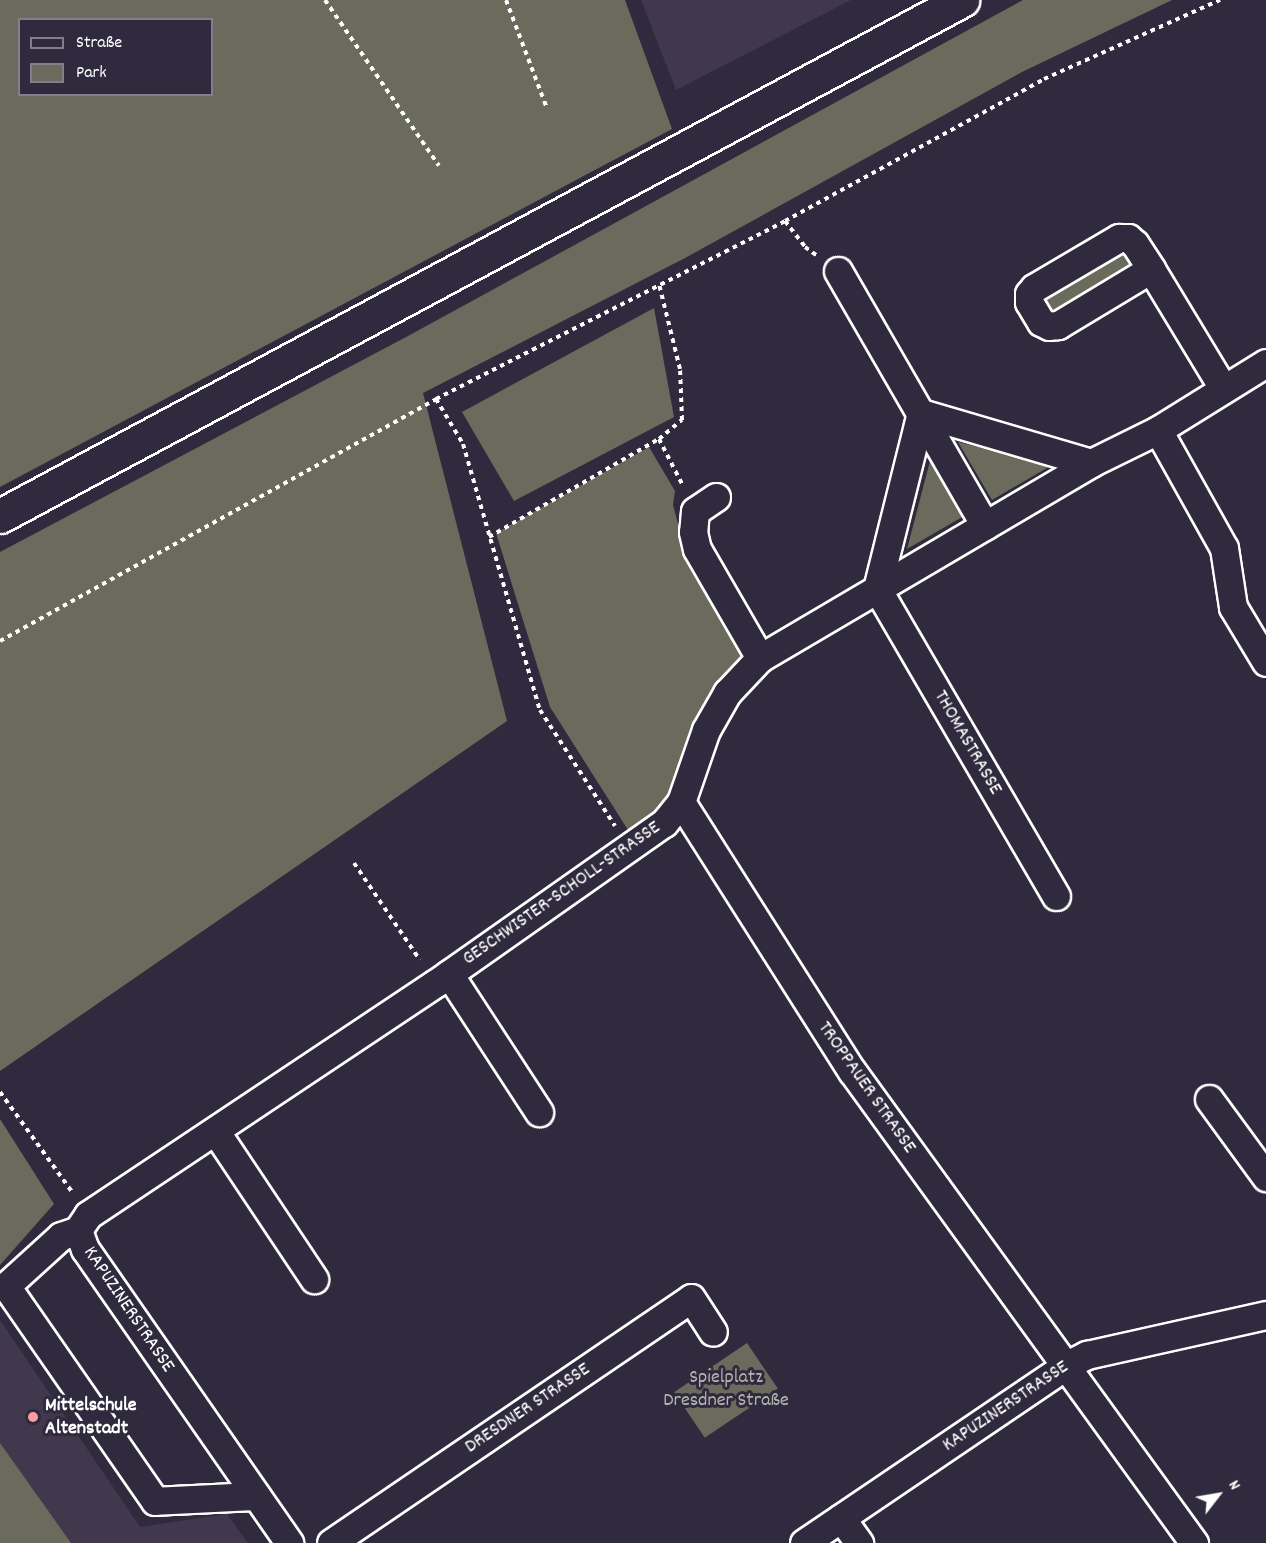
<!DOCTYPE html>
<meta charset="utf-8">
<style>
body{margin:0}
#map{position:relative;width:1266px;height:1543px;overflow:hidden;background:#2f2a3d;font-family:Dekko,sans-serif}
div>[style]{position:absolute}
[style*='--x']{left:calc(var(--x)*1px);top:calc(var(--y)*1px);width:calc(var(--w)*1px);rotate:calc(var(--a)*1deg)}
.built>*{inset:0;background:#42384d}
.green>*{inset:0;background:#6a6b5c;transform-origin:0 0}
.path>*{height:4px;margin-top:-2px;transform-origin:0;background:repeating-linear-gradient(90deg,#fff 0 4.5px,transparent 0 9px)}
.roads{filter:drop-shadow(2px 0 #fff) drop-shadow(-2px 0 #fff) drop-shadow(0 2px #fff) drop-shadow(0 -2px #fff)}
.street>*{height:27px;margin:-13.5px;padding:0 13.5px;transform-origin:13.5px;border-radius:13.5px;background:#2f2a3d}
.primary>*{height:33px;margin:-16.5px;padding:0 16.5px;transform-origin:16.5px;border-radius:16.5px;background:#2f2a3d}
.dots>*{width:16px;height:16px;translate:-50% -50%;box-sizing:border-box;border:3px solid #2f2a3d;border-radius:50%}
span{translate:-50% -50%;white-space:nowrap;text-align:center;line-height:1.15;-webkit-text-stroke:6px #2f2a3d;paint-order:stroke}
.street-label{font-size:20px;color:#fff}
.park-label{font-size:20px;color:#b4b5ae}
.poi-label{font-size:20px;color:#fff;font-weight:700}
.left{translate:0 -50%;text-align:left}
.legend{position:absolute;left:18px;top:18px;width:195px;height:78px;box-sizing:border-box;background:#2f2a3d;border:2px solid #827f8b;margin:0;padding:8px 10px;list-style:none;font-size:18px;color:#fff}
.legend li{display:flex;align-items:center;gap:12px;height:30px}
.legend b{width:30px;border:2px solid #827f8b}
.north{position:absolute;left:1188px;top:1465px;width:60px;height:60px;-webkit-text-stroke:4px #2f2a3d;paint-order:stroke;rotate:59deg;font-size:16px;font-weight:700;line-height:24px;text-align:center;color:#fff}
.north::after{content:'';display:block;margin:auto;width:21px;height:27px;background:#fff;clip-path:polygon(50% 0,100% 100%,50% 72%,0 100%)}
</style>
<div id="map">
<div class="built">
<div style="clip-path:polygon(641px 0,851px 0,676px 90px)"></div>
<div style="clip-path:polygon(0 1320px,140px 1527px,227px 1514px,248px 1543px,0 1543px)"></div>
</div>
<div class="green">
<div style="clip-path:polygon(evenodd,0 0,625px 0,672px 129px,0 487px,0 0,20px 20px,212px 20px,212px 94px,20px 94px,20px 20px)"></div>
<div style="clip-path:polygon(1023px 0,1172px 0,1022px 72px,685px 258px,423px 393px,507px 721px,0 1071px,0 552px,408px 336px)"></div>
<div style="clip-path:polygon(1119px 250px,1127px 253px,1132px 261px,1130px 269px,1055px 313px,1047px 311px,1042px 303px,1043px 295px)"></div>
<div style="clip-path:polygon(654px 308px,674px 417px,514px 501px,462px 412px)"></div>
<div style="clip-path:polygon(958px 442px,1052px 465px,992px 500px)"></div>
<div style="clip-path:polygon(649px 447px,675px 491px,673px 505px,680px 531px,748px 652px,681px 763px,668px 795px,653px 813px,628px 830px,550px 707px,496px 533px)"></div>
<div style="clip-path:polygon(931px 457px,964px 516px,907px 549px)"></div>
<div style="clip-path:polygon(0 1119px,54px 1204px,0 1265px)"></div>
<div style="left:747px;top:1343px;width:55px;height:88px;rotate:56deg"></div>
<div style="clip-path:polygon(0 1443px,71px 1543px,0 1543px)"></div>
</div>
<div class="path">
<div style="--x:325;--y:0;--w:201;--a:55.5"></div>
<div style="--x:506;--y:0;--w:113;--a:69.3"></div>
<div style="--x:785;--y:221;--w:33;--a:52"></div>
<div style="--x:805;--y:247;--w:14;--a:36"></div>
<div style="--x:436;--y:399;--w:52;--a:59"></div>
<div style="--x:463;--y:444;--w:277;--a:73.9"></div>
<div style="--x:540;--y:710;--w:138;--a:57.1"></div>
<div style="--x:659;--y:439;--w:53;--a:62.9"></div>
<div style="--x:489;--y:537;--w:196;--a:-30"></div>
<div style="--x:659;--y:439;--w:30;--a:-40"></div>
<div style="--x:682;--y:420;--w:51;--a:-92.2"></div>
<div style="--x:680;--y:369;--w:88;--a:-103.9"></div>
<div style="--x:0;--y:641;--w:499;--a:-29"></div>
<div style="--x:436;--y:399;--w:392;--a:-27"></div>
<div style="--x:785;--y:221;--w:295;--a:-28.7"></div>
<div style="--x:1044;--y:79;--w:193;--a:-24.2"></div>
<div style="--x:354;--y:863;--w:117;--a:55.8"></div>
<div style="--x:0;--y:1092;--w:123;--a:54.2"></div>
</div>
<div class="roads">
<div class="street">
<div style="--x:1151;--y:269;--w:109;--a:148.9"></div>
<div style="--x:1058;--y:325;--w:9;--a:174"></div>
<div style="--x:1049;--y:326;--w:9;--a:-153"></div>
<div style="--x:1041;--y:322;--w:23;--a:-121"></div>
<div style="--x:1029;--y:302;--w:8;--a:-90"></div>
<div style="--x:1029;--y:294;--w:8;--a:-50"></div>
<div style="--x:1034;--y:288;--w:99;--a:-30.5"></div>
<div style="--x:1119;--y:238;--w:9;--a:0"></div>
<div style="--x:1128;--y:238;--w:9;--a:41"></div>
<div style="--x:1135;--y:244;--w:30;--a:57"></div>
<div style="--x:1151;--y:269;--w:139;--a:58.8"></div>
<div style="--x:838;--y:271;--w:294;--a:60"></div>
<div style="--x:1158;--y:430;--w:135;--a:60.8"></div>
<div style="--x:1224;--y:548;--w:60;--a:81.3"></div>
<div style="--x:1233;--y:607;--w:64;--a:59"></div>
<div style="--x:716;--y:497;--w:25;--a:146"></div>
<div style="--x:695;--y:511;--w:21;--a:95"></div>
<div style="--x:693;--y:532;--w:17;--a:77"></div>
<div style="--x:697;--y:549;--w:126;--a:60"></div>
<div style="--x:681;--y:802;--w:319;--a:57.6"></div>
<div style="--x:852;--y:1071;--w:583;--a:54.07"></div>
<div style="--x:1056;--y:896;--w:355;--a:-120.2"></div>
<div style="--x:877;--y:589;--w:181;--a:-76"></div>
<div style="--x:921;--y:413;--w:177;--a:16.4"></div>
<div style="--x:449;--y:974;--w:165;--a:56.9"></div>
<div style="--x:1209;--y:1099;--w:97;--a:53.8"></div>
<div style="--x:216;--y:1132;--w:177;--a:56.3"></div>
<div style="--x:78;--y:1230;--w:18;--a:-56"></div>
<div style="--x:88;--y:1215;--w:418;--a:-33.7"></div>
<div style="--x:436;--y:983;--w:279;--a:-35.1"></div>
<div style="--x:664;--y:823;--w:27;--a:-51"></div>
<div style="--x:681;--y:802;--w:76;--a:-70.9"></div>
<div style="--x:706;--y:730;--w:43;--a:-60.4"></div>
<div style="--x:727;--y:693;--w:48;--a:-46.7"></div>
<div style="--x:760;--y:658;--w:384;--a:-30.5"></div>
<div style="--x:1091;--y:463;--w:75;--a:-26.2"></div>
<div style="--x:1158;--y:430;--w:127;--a:-31.8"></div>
<div style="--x:256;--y:1496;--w:101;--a:177.2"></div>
<div style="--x:155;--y:1501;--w:262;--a:-124.7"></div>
<div style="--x:6;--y:1286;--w:74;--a:-42.3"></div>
<div style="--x:61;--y:1236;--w:18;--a:-19"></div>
<div style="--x:78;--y:1230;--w:20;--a:70"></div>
<div style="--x:85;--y:1249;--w:358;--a:55.2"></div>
<div style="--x:841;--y:1518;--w:31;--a:54"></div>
<div style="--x:331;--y:1543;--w:435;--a:-34.2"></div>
<div style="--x:691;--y:1298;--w:40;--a:57.1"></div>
<div style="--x:804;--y:1543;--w:315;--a:-34.1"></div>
<div style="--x:1065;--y:1366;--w:25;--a:-27"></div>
<div style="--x:1087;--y:1355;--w:183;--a:-12.6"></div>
</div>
<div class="primary">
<div style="--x:0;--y:516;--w:1092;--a:-28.21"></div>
</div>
</div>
<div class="dots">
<div style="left:33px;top:1417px;background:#ff9aa2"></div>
</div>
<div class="street-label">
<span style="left:967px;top:743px;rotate:60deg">THOMASTRASSE</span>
<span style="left:562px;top:894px;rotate:-35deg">GESCHWISTER-SCHOLL-STRASSE</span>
<span style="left:866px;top:1088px;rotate:55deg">TROPPAUER STRASSE</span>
<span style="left:128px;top:1310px;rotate:56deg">KAPUZINERSTRASSE</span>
<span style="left:1006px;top:1407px;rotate:-34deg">KAPUZINERSTRASSE</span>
<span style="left:528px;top:1409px;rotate:-34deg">DRESDNER STRASSE</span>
</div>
<div class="park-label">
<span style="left:726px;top:1390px">Spielplatz<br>Dresdner Straße</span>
</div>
<div class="poi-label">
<span class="left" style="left:45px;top:1418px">Mittelschule<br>Altenstadt</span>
</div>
<ul class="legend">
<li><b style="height:8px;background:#2f2a3d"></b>Straße</li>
<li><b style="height:16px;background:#6a6b5c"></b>Park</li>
</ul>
<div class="north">N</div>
</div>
